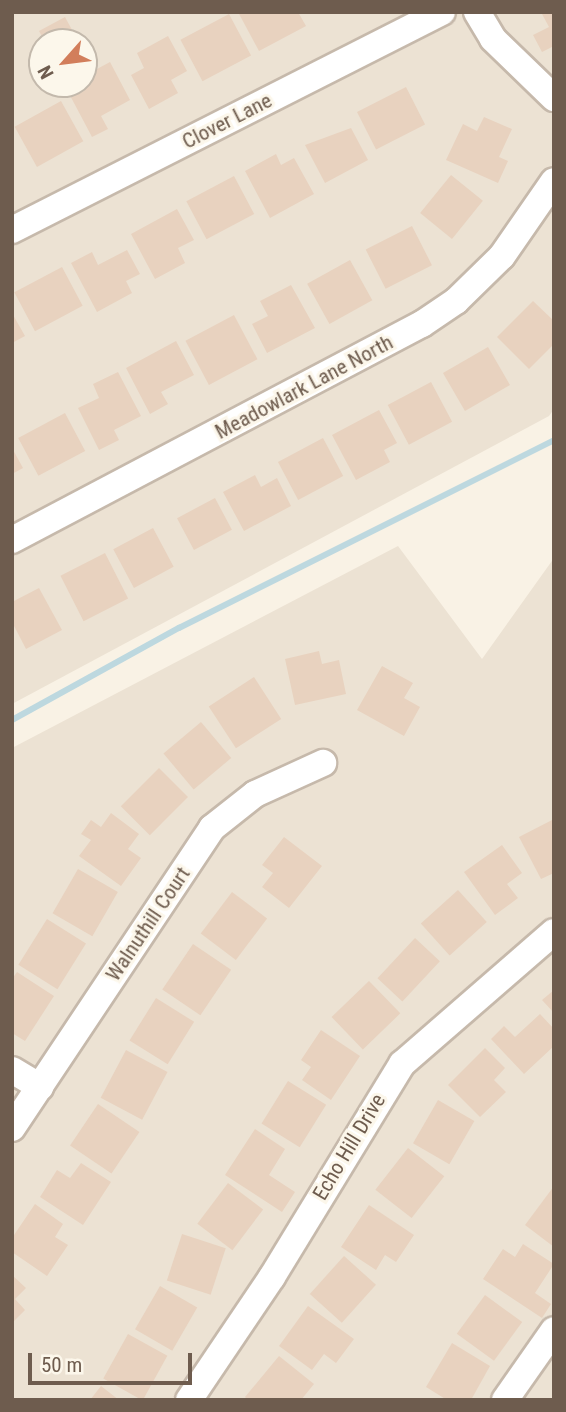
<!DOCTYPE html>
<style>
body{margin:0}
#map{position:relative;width:566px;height:1412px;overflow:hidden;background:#f9f2e5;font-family:"Roboto Condensed",sans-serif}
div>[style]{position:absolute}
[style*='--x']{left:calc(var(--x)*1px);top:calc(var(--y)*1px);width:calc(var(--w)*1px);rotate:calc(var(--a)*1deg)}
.residential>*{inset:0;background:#ece2d3}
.stream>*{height:6px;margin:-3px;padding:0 3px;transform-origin:3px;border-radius:3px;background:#bdd8df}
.building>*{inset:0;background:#e8d2bf;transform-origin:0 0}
.roads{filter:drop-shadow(2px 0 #c6b9ab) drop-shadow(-2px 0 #c6b9ab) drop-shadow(0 2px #c6b9ab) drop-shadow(0 -2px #c6b9ab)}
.minor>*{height:26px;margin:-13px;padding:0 13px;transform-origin:13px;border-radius:13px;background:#fff}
span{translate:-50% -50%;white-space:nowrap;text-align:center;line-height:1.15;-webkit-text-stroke:6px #fcf7eb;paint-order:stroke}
.street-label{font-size:21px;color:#6e5c4e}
.frame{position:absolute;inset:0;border:14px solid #6e5c4e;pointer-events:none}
.north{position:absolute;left:28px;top:28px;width:70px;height:70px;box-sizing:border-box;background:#fcf7eb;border:2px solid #c3b9ac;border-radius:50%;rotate:242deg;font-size:19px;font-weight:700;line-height:28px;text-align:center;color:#6e5c4e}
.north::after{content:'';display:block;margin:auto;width:24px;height:32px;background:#d27e5b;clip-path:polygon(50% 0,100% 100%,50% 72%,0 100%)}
.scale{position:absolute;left:28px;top:1353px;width:164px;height:32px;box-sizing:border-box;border:4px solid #6e5c4e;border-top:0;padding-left:9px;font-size:21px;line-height:24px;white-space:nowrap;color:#6e5c4e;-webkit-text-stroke:5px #fcf7eb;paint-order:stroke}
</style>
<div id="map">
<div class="residential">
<div style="clip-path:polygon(evenodd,12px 12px,554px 12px,554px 409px,549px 416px,12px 704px,12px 12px,42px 42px,84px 42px,84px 84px,42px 84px,42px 42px)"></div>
<div style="clip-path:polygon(398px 546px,482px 659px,554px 558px,554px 1400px,12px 1400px,12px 748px)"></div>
</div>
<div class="stream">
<div style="--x:12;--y:720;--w:191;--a:-28.9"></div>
<div style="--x:179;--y:628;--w:419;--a:-26.6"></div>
</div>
<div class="building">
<div style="clip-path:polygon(238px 12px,298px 12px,306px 26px,259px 51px)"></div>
<div style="clip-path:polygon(554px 12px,554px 46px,542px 52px,533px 35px,549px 27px,542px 14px)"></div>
<div style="left:229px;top:14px;width:47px;height:55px;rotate:62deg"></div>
<div style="clip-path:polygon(65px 17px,77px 39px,45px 42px,39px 31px)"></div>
<div style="clip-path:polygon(168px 36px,187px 71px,171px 80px,178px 93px,149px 109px,131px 75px,144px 68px,137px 53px)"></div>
<div style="clip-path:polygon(110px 62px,130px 100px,101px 116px,108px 129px,92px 137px,65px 86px,84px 84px,84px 76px)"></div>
<div style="left:406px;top:87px;width:42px;height:55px;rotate:63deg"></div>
<div style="left:61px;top:101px;width:46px;height:53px;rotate:61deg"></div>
<div style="clip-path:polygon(484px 117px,512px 129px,499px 157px,508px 161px,498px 183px,446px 160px,463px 124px,477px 131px)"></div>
<div style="clip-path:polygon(351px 128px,368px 160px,325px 183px,305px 145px)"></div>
<div style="clip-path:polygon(276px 154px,281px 165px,294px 158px,314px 194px,270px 218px,245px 171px)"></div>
<div style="left:451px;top:175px;width:41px;height:49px;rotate:39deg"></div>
<div style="left:234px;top:176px;width:43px;height:54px;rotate:62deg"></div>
<div style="clip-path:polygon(177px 209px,194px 240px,178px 248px,185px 263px,155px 279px,131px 234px)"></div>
<div style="left:412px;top:226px;width:44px;height:52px;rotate:63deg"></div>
<div style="clip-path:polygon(127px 250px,140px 274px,126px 281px,132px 293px,97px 312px,71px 263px,92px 252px,98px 265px)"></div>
<div style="left:350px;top:260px;width:46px;height:49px;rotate:61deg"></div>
<div style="left:62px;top:267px;width:44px;height:54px;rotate:62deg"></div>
<div style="clip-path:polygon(291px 285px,315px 328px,267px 353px,252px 324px,268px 316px,260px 301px)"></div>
<div style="clip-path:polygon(533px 301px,554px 321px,554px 344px,529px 369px,497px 337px)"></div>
<div style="clip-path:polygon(12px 313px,25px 336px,12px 343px)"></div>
<div style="left:234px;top:315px;width:50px;height:55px;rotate:62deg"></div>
<div style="clip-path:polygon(176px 341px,194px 375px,161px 392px,168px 404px,150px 414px,126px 368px)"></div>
<div style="left:488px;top:347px;width:44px;height:52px;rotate:60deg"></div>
<div style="clip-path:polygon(118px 372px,141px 416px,114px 430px,119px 440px,99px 450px,78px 408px,99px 398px,93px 384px)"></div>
<div style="left:431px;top:382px;width:45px;height:49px;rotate:62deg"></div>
<div style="clip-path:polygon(379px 410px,397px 443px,384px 450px,390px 462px,356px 480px,332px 435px)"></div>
<div style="left:65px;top:413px;width:43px;height:53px;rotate:62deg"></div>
<div style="left:323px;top:438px;width:43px;height:51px;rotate:62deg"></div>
<div style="clip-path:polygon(12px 448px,23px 468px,12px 474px)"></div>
<div style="clip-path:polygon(255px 475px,261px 487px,277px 478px,291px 506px,244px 531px,223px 492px)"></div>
<div style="left:215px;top:498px;width:36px;height:43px;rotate:62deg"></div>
<div style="left:153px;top:528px;width:44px;height:45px;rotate:62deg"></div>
<div style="left:105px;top:553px;width:51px;height:50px;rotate:63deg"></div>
<div style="clip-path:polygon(39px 588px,62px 630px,26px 649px,12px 622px,12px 602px)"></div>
<div style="clip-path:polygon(319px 651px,322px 664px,339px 660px,346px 694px,295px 705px,285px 659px)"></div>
<div style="clip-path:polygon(382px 666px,413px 683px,404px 698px,420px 707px,404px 736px,357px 710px)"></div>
<div style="left:254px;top:677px;width:50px;height:54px;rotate:57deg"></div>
<div style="left:201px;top:722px;width:47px;height:49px;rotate:50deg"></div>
<div style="left:159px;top:768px;width:41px;height:54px;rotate:45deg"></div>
<div style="clip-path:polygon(111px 813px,139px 834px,128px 849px,141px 858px,121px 886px,79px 856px,91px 840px,81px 834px,91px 820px,101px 827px)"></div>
<div style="clip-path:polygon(554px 819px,554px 873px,541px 879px,519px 837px)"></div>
<div style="clip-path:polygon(284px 837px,322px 866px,289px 908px,262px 887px,273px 873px,262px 865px)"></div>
<div style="clip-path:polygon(502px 845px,522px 873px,507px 884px,518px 898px,495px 915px,464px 872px)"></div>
<div style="left:78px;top:869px;width:46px;height:51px;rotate:30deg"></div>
<div style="left:458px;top:890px;width:43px;height:50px;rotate:48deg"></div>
<div style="left:232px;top:892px;width:44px;height:52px;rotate:37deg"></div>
<div style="left:47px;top:919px;width:46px;height:54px;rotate:32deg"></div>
<div style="left:415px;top:938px;width:34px;height:55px;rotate:43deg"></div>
<div style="left:193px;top:944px;width:46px;height:55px;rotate:34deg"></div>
<div style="clip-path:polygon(17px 972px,54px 996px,25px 1041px,12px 1033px,12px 979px)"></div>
<div style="left:369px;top:981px;width:45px;height:52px;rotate:46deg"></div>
<div style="clip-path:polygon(554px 990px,554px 1013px,542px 1000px)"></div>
<div style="left:156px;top:998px;width:45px;height:50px;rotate:32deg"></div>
<div style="clip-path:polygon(540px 1014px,554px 1029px,554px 1046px,524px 1074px,491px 1039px,504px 1026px,515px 1037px)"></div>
<div style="clip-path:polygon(321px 1030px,360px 1056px,331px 1100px,302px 1080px,311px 1067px,301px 1060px)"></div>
<div style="clip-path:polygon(485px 1048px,505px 1068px,494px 1080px,506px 1092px,480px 1117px,448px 1085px)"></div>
<div style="left:126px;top:1050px;width:47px;height:54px;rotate:28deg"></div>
<div style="left:288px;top:1081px;width:45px;height:50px;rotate:32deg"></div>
<div style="left:438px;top:1100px;width:42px;height:50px;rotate:30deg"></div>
<div style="left:98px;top:1104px;width:50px;height:50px;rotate:34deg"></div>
<div style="clip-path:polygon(255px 1129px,285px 1149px,269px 1175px,295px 1192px,282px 1212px,225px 1175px)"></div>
<div style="left:408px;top:1148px;width:46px;height:53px;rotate:38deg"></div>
<div style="clip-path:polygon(81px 1163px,111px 1182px,83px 1225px,40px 1197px,57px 1170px,70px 1178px)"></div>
<div style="left:228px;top:1183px;width:44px;height:51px;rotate:37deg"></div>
<div style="clip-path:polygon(554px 1186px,554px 1247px,525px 1225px)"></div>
<div style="clip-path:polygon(35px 1204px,63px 1224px,55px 1237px,68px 1245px,47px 1276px,12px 1252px,12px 1238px)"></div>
<div style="clip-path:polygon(369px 1205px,414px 1235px,396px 1262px,385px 1255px,376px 1270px,341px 1247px)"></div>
<div style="left:182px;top:1234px;width:46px;height:49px;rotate:18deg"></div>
<div style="clip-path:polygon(523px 1244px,554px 1264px,535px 1293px,551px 1304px,542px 1318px,483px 1279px,503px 1249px,515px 1257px)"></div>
<div style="left:344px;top:1256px;width:43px;height:51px;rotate:42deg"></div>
<div style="clip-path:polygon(12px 1275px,26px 1288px,15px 1299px,25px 1310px,12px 1323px)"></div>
<div style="left:160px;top:1286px;width:43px;height:50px;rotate:30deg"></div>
<div style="left:485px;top:1295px;width:46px;height:48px;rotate:36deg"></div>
<div style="clip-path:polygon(308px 1306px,354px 1339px,336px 1363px,324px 1354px,312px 1370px,279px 1346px)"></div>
<div style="left:128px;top:1334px;width:45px;height:51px;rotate:29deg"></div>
<div style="clip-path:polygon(452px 1343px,490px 1366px,471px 1400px,447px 1400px,426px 1387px)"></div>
<div style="clip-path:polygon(279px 1356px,314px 1384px,301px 1400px,248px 1400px,245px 1397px)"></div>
<div style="clip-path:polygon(101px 1386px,119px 1400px,90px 1400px)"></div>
</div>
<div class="roads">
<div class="minor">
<div style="--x:477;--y:12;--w:31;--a:59"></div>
<div style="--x:493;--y:39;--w:85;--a:44"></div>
<div style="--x:12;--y:230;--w:482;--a:-26.9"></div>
<div style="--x:12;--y:540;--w:463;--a:-27.8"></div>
<div style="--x:422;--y:324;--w:41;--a:-34.1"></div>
<div style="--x:456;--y:301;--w:64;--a:-44.4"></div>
<div style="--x:502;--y:256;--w:91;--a:-55.3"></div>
<div style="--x:12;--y:1070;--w:33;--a:31"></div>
<div style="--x:12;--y:1128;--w:361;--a:-56.3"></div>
<div style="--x:212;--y:828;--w:55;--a:-38.3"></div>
<div style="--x:255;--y:794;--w:75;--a:-24.5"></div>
<div style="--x:189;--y:1400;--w:148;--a:-56"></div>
<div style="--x:272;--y:1277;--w:250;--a:-58.6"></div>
<div style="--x:402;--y:1064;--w:201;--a:-41"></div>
<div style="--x:505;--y:1400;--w:85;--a:-55"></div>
</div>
</div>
<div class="street-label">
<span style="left:227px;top:121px;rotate:-27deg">Clover Lane</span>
<span style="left:304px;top:387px;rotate:-28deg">Meadowlark Lane North</span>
<span style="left:148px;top:924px;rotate:-56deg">Walnuthill Court</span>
<span style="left:349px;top:1147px;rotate:-59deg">Echo Hill Drive</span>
</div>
<div class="frame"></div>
<div class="north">N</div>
<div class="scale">50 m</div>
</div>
